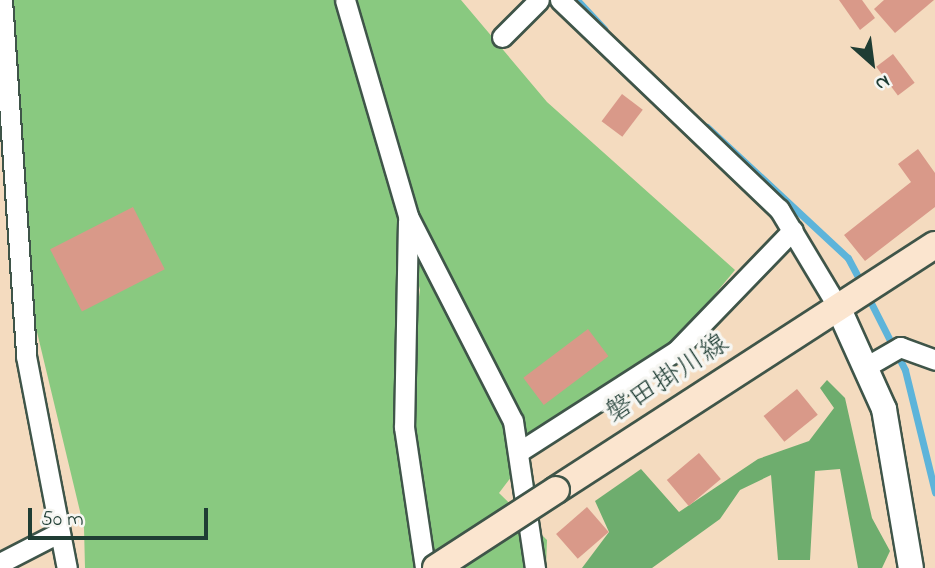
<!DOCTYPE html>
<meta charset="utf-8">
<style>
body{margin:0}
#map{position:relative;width:935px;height:568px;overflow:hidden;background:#f4dbbf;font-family:"Indie Flower","Klee One",sans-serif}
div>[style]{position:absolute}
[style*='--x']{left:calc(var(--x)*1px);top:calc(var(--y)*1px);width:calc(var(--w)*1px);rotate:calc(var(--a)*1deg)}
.green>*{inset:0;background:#89c980}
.forest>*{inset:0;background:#6ead6e}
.stream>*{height:7px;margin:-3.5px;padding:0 3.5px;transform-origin:3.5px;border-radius:3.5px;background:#5db4da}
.building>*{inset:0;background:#d99989;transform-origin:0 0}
.roads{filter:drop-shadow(2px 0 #3f5549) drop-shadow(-2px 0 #3f5549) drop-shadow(0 2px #3f5549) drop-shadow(0 -2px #3f5549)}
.minor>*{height:19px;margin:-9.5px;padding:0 9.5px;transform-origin:9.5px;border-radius:9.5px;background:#fff}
.tertiary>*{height:24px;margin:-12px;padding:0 12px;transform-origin:12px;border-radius:12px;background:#fff}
.secondary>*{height:26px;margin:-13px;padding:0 13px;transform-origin:13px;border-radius:13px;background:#fbe5cf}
.bridges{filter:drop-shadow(2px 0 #3f5549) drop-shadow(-2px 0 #3f5549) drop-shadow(0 2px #3f5549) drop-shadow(0 -2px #3f5549)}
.secondary-bridge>*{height:26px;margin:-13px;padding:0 13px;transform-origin:13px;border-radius:13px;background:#fbe5cf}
span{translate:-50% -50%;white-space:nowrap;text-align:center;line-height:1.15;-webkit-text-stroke:7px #f6f6f2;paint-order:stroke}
.street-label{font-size:28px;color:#1f3d34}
.north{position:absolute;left:837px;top:28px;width:70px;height:70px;-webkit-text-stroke:5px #f6f6f2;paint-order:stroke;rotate:152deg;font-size:19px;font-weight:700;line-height:28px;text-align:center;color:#1f3d34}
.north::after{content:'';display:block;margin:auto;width:24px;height:32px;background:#1f3d34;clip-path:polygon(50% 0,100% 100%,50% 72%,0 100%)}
.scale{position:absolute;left:28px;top:508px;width:180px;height:32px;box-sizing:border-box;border:4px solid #1f3d34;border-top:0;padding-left:9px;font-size:21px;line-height:24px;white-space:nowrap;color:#1f3d34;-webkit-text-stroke:5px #f6f6f2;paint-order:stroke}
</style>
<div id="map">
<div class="green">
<div style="clip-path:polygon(6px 0,347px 0,408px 250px,407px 380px,420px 290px,348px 0,461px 0,547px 102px,735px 270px,657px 364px,541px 438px,499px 493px,547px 540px,546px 568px,85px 568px,84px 528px,31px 307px)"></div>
</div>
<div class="forest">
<div style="clip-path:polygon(827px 380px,845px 398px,872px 518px,890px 551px,882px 568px,858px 568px,840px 469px,815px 471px,810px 560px,778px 560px,771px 475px,740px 490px,720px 519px,652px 568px,582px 568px,609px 532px,595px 501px,641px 469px,679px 512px,758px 459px,809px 441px,834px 408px,820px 388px)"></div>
</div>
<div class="stream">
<div style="--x:577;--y:0;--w:40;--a:47"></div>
<div style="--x:707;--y:127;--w:192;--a:42.9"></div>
<div style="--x:848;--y:258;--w:30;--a:62"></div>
<div style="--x:867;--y:295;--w:84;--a:63.1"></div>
<div style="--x:905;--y:370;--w:126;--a:76.2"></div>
</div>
<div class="building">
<div style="clip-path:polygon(839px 0,862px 0,875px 18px,860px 30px)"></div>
<div style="clip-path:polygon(884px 0,934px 0,895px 33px,874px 9px)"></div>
<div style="left:893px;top:54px;width:36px;height:21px;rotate:53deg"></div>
<div style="left:622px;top:94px;width:26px;height:34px;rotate:37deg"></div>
<div style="clip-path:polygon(918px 149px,935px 173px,935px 207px,865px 261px,844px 235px,911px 182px,898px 164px)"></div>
<div style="left:133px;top:207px;width:70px;height:93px;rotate:63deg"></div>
<div style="left:588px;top:329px;width:34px;height:81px;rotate:53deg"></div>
<div style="left:797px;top:389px;width:33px;height:43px;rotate:51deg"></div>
<div style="left:699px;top:453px;width:34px;height:42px;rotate:50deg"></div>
<div style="left:587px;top:507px;width:33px;height:41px;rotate:49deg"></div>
</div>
<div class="roads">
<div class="minor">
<div style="--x:2;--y:0;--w:357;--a:86.1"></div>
<div style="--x:26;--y:356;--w:216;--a:79.1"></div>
<div style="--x:345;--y:0;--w:225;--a:73.7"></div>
<div style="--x:408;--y:216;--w:230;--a:62.9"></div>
<div style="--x:513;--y:421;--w:149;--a:81.5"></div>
<div style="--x:560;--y:0;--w:303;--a:43.7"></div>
<div style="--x:779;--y:209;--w:114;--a:59"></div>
<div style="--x:502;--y:37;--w:52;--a:-45"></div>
<div style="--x:408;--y:221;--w:206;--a:91.1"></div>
<div style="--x:404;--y:427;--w:143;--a:81.5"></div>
<div style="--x:869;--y:365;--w:36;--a:-30"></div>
<div style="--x:900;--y:347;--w:37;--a:20"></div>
<div style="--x:520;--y:451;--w:185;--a:-32.7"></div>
<div style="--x:676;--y:351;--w:168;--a:-46"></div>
<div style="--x:0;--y:563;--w:65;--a:-27.3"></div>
</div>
<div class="tertiary">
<div style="--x:838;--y:307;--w:112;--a:65.7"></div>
<div style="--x:884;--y:409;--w:161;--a:80.4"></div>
</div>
<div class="secondary">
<div style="--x:556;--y:490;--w:451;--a:-32.9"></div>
</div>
</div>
<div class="bridges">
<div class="secondary-bridge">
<div style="--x:436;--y:568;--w:143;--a:-33"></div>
</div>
</div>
<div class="street-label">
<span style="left:668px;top:380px;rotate:-33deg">磐田掛川線</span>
</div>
<div class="north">N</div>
<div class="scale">50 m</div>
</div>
